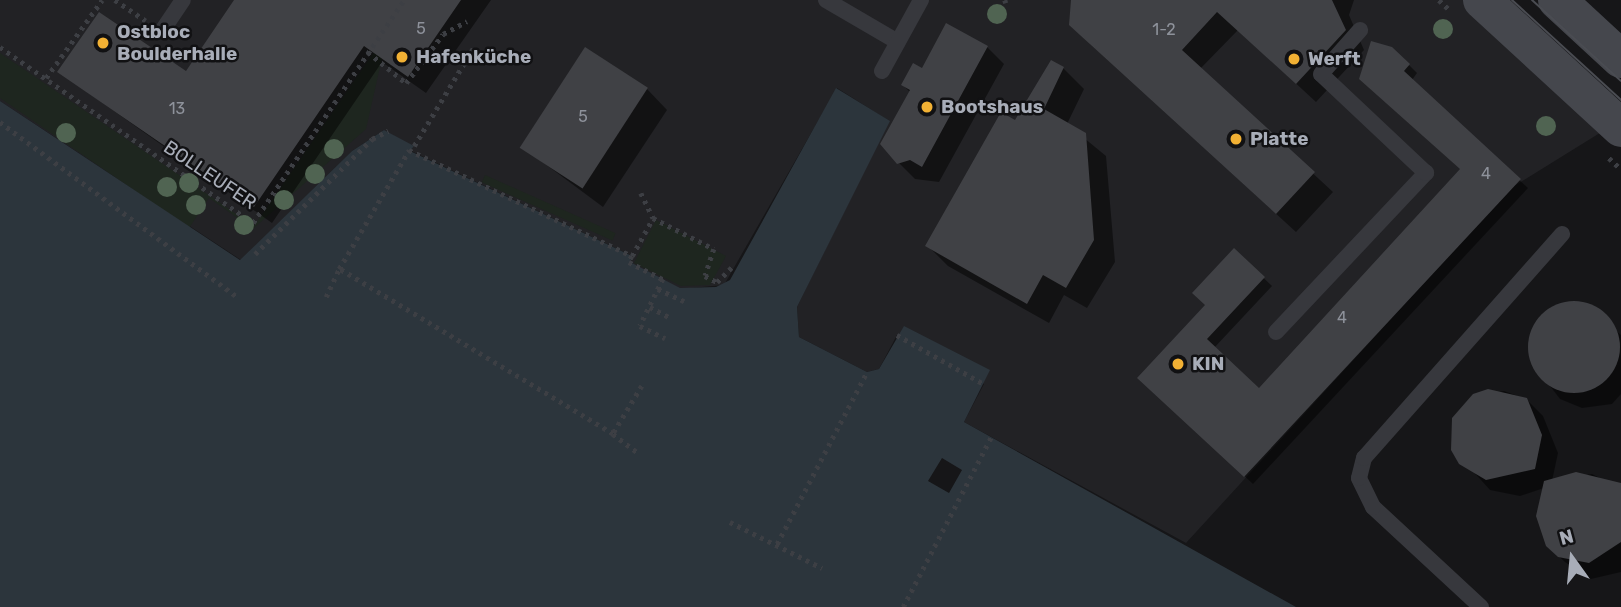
<!DOCTYPE html>
<meta charset="utf-8">
<style>
body{margin:0}
#map{position:relative;width:1621px;height:607px;overflow:hidden;background:#161618;font-family:Rubik,sans-serif}
div>[style]{position:absolute}
[style*='--x']{left:calc(var(--x)*1px);top:calc(var(--y)*1px);width:calc(var(--w)*1px);rotate:calc(var(--a)*1deg)}
.built>*{inset:0;background:#222225}
.green>*{inset:0;background:#1e261f;transform-origin:0 0}
.water>*{inset:0;background:#2c353c}
.shadow>*{inset:0;background:#0007}
.building>*{inset:0;background:#404145;transform-origin:0 0}
.round{border-radius:50%}
.path>*{height:4.5px;margin-top:-2.25px;transform-origin:0;background:repeating-linear-gradient(90deg,#3d3f44 0 3.5px,transparent 0 8.5px)}
.service>*{height:16px;margin:-8px;padding:0 8px;transform-origin:8px;border-radius:8px;background:#37383d}
.secondary>*{height:38px;margin:-19px;padding:0 19px;transform-origin:19px;border-radius:19px;background:#45474d}
.tram>*{height:2px;margin:-1px;padding:0 1px;transform-origin:1px;border-radius:1px;background:#4a4c52}
.trees>*{width:20px;height:20px;margin:-10px;border-radius:50%;background:#506452}
.dots>*{width:19px;height:19px;translate:-50% -50%;box-sizing:border-box;border:4px solid #111113;border-radius:50%}
span{translate:-50% -50%;white-space:nowrap;text-align:center;line-height:1.15;-webkit-text-stroke:5px #111113;paint-order:stroke}
.number-label{font-size:16px;color:#8e929b}
.number-label span{-webkit-text-stroke-width:0}
.poi-label{font-size:19px;color:#a8adb8;font-weight:700}
.left{translate:0 -50%;text-align:left}
.street-label{font-size:19px;color:#a8adb8}
.north{position:absolute;left:1537px;top:523px;width:70px;height:70px;-webkit-text-stroke:5px #111113;paint-order:stroke;rotate:345deg;font-size:19px;font-weight:700;line-height:28px;text-align:center;color:#a8adb8}
.north::after{content:'';display:block;margin:auto;width:24px;height:32px;background:#a8adb8;clip-path:polygon(50% 0,100% 100%,50% 72%,0 100%)}
</style>
<div id="map">
<div class="built">
<div style="clip-path:polygon(0 0,1482px 0,1616px 123px,1511px 188px,1186px 543px,964px 422px,984px 384px,897px 335px,879px 369px,867px 372px,799px 337px,797px 307px,889px 121px,837px 88px,724px 285px,680px 289px,629px 262px,632px 256px,409px 150px,413px 147px,384px 130px,352px 151px,241px 260px,0 101px)"></div>
</div>
<div class="green">
<div style="clip-path:polygon(410px 0,382px 58px,366px 129px,253px 229px,209px 198px,189px 228px,0 98px,0 53px,254px 226px)"></div>
<div style="left:485px;top:175px;width:143px;height:8px;rotate:24deg"></div>
<div style="clip-path:polygon(656px 220px,726px 256px,710px 285px,681px 286px,634px 263px)"></div>
</div>
<div class="water">
<div style="clip-path:polygon(evenodd,836px 88px,890px 121px,797px 307px,799px 337px,867px 372px,879px 369px,904px 326px,990px 370px,964px 422px,1296px 607px,0 607px,0 101px,240px 260px,352px 151px,384px 130px,414px 146px,410px 151px,632px 256px,630px 262px,680px 288px,716px 287px,730px 280px,836px 88px,942px 458px,962px 470px,949px 493px,928px 481px,942px 458px)"></div>
</div>
<div class="shadow">
<div style="clip-path:polygon(236px 0,491px 0,426px 93px,382px 62px,272px 223px,59px 72px,186px 73px)"></div>
<div style="clip-path:polygon(1073px 0,1354px 0,1349px 15px,1364px 50px,1316px 102px,1238px 30px,1200px 69px,1333px 192px,1296px 232px,1090px 44px)"></div>
<div style="clip-path:polygon(987px 47px,1004px 64px,939px 182px,915px 179px,898px 162px,910px 92px,903px 85px)"></div>
<div style="clip-path:polygon(1409px 65px,1417px 73px,1412px 80px,1528px 188px,1253px 484px,1148px 386px,1207px 305px,1234px 250px,1272px 286px,1214px 348px,1259px 391px,1462px 170px,1369px 87px)"></div>
<div style="clip-path:polygon(1063px 68px,1084px 89px,1067px 124px,1106px 156px,1115px 262px,1087px 308px,1064px 295px,1049px 323px,948px 266px,927px 245px)"></div>
<div style="clip-path:polygon(647px 89px,667px 110px,603px 207px,521px 146px)"></div>
<div style="clip-path:polygon(1583px 303px,1621px 335px,1621px 394px,1612px 404px,1582px 408px,1560px 399px,1531px 361px,1532px 330px,1552px 308px)"></div>
<div style="clip-path:polygon(1504px 391px,1526px 399px,1543px 416px,1558px 453px,1552px 481px,1592px 474px,1621px 489px,1621px 572px,1591px 579px,1565px 562px,1547px 545px,1544px 488px,1520px 496px,1490px 490px,1453px 449px,1474px 396px)"></div>
</div>
<div class="building">
<div style="clip-path:polygon(234px 0,461px 0,408px 77px,364px 46px,254px 207px,57px 72px,99px 12px,186px 71px)"></div>
<div style="clip-path:polygon(1071px 0,1332px 0,1346px 30px,1296px 84px,1217px 12px,1182px 50px,1315px 172px,1276px 214px,1069px 25px)"></div>
<div style="clip-path:polygon(946px 23px,988px 46px,922px 167px,910px 160px,897px 164px,880px 144px,910px 90px,901px 85px,913px 63px,922px 68px)"></div>
<div style="clip-path:polygon(1371px 41px,1392px 47px,1410px 64px,1404px 71px,1521px 179px,1244px 477px,1137px 378px,1205px 305px,1192px 293px,1234px 248px,1265px 277px,1207px 339px,1259px 388px,1460px 169px,1359px 79px)"></div>
<div style="left:585px;top:47px;width:75px;height:120px;rotate:33deg"></div>
<div style="clip-path:polygon(1051px 60px,1064px 67px,1044px 109px,1086px 133px,1094px 240px,1066px 288px,1043px 275px,1027px 304px,925px 246px,1001px 112px,1015px 120px)"></div>
<div class="round" style="left:1528px;top:301px;width:92px;height:92px"></div>
<div style="clip-path:polygon(1488px 389px,1527px 398px,1542px 435px,1535px 469px,1486px 480px,1459px 464px,1451px 450px,1452px 418px,1473px 394px)"></div>
<div style="clip-path:polygon(1576px 472px,1621px 483px,1621px 542px,1589px 563px,1558px 557px,1546px 546px,1536px 516px,1544px 481px)"></div>
</div>
<div class="path">
<div style="--x:115;--y:0;--w:37;--a:34"></div>
<div style="--x:1005;--y:0;--w:3;--a:72"></div>
<div style="--x:1439;--y:0;--w:16;--a:43"></div>
<div style="--x:0;--y:47;--w:308;--a:34.8"></div>
<div style="--x:253;--y:223;--w:269;--a:-55.9"></div>
<div style="--x:368;--y:52;--w:49;--a:39.2"></div>
<div style="--x:406;--y:83;--w:61;--a:-52.9"></div>
<div style="--x:443;--y:34;--w:27;--a:-28"></div>
<div style="--x:46;--y:78;--w:96;--a:-54.3"></div>
<div style="--x:0;--y:122;--w:293;--a:36.4"></div>
<div style="--x:414;--y:146;--w:116;--a:-58.8"></div>
<div style="--x:1609;--y:158;--w:16;--a:43"></div>
<div style="--x:641;--y:193;--w:28;--a:64"></div>
<div style="--x:653;--y:218;--w:68;--a:26.9"></div>
<div style="--x:714;--y:249;--w:28;--a:108"></div>
<div style="--x:705;--y:276;--w:13;--a:27"></div>
<div style="--x:717;--y:282;--w:21;--a:-45"></div>
<div style="--x:255;--y:254;--w:164;--a:-44.5"></div>
<div style="--x:372;--y:139;--w:18;--a:-27"></div>
<div style="--x:632;--y:256;--w:43;--a:-61.1"></div>
<div style="--x:658;--y:289;--w:29;--a:25"></div>
<div style="--x:326;--y:297;--w:31;--a:-65"></div>
<div style="--x:650;--y:307;--w:24;--a:28"></div>
<div style="--x:897;--y:335;--w:100;--a:29.4"></div>
<div style="--x:642;--y:386;--w:56;--a:121.1"></div>
<div style="--x:613;--y:434;--w:320;--a:-148.9"></div>
<div style="--x:339;--y:269;--w:138;--a:-59.5"></div>
<div style="--x:409;--y:150;--w:247;--a:25.4"></div>
<div style="--x:632;--y:256;--w:7;--a:117"></div>
<div style="--x:629;--y:262;--w:38;--a:27"></div>
<div style="--x:663;--y:279;--w:52;--a:116.1"></div>
<div style="--x:640;--y:326;--w:28;--a:26"></div>
<div style="--x:613;--y:434;--w:30;--a:37"></div>
<div style="--x:730;--y:522;--w:103;--a:26.6"></div>
<div style="--x:777;--y:544;--w:194;--a:-62.4"></div>
<div style="--x:903;--y:607;--w:191;--a:-62.6"></div>
</div>
<div class="service">
<div style="--x:826;--y:0;--w:83;--a:30.3"></div>
<div style="--x:162;--y:31;--w:37;--a:-56"></div>
<div style="--x:882;--y:71;--w:81;--a:-61.2"></div>
<div style="--x:1276;--y:332;--w:219;--a:-46.7"></div>
<div style="--x:1426;--y:173;--w:144;--a:-136.7"></div>
<div style="--x:1321;--y:74;--w:59;--a:-48.4"></div>
<div style="--x:1481;--y:607;--w:147;--a:-137.2"></div>
<div style="--x:1373;--y:507;--w:32;--a:-116"></div>
<div style="--x:1359;--y:478;--w:21;--a:-76"></div>
<div style="--x:1364;--y:458;--w:299;--a:-48.5"></div>
</div>
<div class="secondary">
<div style="--x:1482;--y:0;--w:189;--a:42.6"></div>
<div style="--x:1557;--y:0;--w:87;--a:42.7"></div>
</div>
<div class="tram">
<div style="--x:1512;--y:0;--w:148;--a:42.5"></div>
<div style="--x:1532;--y:0;--w:120;--a:42.3"></div>
</div>
<div class="trees">
<div style="left:997px;top:14px"></div>
<div style="left:1443px;top:29px"></div>
<div style="left:1546px;top:126px"></div>
<div style="left:66px;top:133px"></div>
<div style="left:334px;top:149px"></div>
<div style="left:315px;top:174px"></div>
<div style="left:189px;top:183px"></div>
<div style="left:167px;top:187px"></div>
<div style="left:284px;top:200px"></div>
<div style="left:196px;top:205px"></div>
<div style="left:244px;top:225px"></div>
</div>
<div class="dots">
<div style="left:103px;top:43px;background:#f2b134"></div>
<div style="left:402px;top:57px;background:#f2b134"></div>
<div style="left:1294px;top:59px;background:#f2b134"></div>
<div style="left:927px;top:107px;background:#f2b134"></div>
<div style="left:1236px;top:139px;background:#f2b134"></div>
<div style="left:1178px;top:364px;background:#f2b134"></div>
</div>
<div class="number-label">
<span style="left:421px;top:29px">5</span>
<span style="left:1164px;top:30px">1-2</span>
<span style="left:177px;top:109px">13</span>
<span style="left:583px;top:117px">5</span>
<span style="left:1486px;top:174px">4</span>
<span style="left:1342px;top:318px">4</span>
</div>
<div class="poi-label">
<span class="left" style="left:117px;top:43px">Ostbloc<br>Boulderhalle</span>
<span class="left" style="left:416px;top:57px">Hafenküche</span>
<span class="left" style="left:1308px;top:59px">Werft</span>
<span class="left" style="left:941px;top:107px">Bootshaus</span>
<span class="left" style="left:1250px;top:139px">Platte</span>
<span class="left" style="left:1192px;top:364px">KIN</span>
</div>
<div class="street-label">
<span style="left:210px;top:175px;rotate:34deg">BOLLEUFER</span>
</div>
<div class="north">N</div>
</div>
